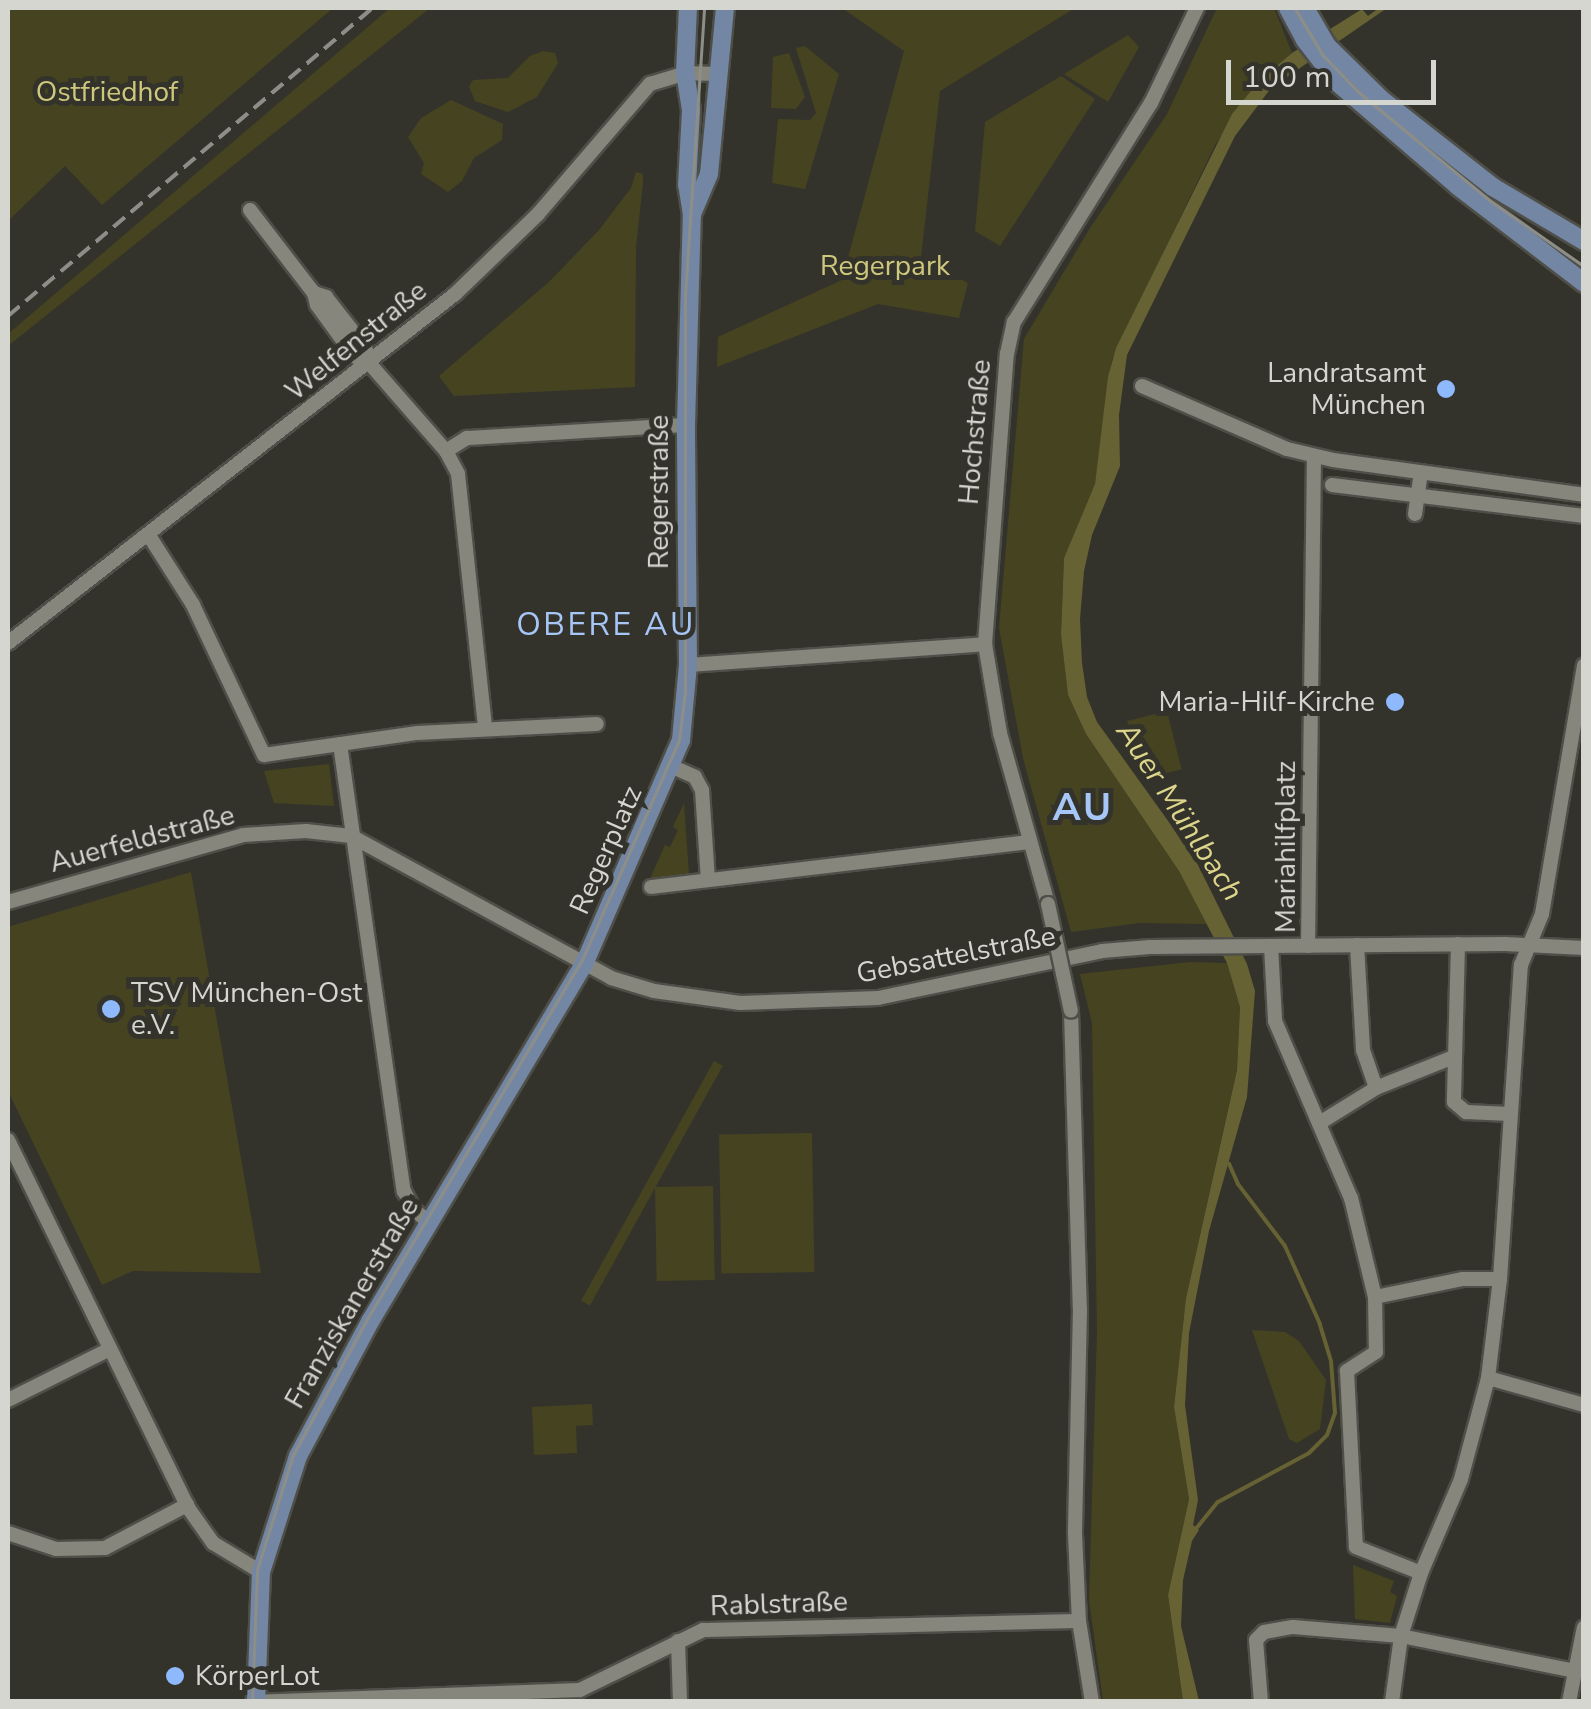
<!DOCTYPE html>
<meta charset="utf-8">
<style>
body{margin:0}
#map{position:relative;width:1591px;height:1709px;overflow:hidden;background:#34332b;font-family:"Nunito Sans",sans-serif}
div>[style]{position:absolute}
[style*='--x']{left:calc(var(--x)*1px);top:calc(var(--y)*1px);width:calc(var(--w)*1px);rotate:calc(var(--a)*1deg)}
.green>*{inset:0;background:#464321;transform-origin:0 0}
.water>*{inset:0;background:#666234}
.stream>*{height:4px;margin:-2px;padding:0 2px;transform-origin:2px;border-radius:2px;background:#666234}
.roads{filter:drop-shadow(2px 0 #4f4f49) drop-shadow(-2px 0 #4f4f49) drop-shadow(0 2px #4f4f49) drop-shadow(0 -2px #4f4f49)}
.minor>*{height:14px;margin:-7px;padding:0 7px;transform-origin:7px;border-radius:7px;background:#87867d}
.major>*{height:18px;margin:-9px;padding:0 9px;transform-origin:9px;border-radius:9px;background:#7387a4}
.tram>*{height:2.5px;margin:-1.25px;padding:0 1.25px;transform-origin:1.25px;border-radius:1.25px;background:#8e8e88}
.rail>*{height:4px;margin-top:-2px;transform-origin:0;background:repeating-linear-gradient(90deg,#8e8e88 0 15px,transparent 0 23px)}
.bridges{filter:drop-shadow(2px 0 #4f4f49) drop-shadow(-2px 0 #4f4f49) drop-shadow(0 2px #4f4f49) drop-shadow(0 -2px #4f4f49)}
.minor-bridge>*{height:14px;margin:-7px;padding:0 7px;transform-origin:7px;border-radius:7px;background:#87867d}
.dots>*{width:28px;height:28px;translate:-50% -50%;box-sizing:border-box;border:5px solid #34332b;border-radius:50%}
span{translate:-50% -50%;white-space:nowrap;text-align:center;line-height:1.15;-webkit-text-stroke:10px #34332b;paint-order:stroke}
.park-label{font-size:28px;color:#cec87d}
.street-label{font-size:28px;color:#d6d6d1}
.poi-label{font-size:28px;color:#d6d6d1}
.right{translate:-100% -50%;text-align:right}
.left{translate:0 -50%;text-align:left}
.water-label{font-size:30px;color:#dcd58a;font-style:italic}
.quarter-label{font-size:32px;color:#a6c6f8;letter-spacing:2.5px}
.district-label{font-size:38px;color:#a6c6f8;font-weight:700;letter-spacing:2.5px}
.frame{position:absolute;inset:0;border:10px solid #d6d6d1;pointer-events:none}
.scale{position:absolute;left:1226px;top:60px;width:210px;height:45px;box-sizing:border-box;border:5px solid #d6d6d1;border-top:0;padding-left:12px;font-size:30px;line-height:35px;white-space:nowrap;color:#d6d6d1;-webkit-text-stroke:8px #34332b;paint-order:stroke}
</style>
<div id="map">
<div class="green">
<div style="clip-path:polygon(8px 8px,333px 8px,102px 205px,65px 166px,8px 221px)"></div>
<div style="clip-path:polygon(390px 8px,430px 8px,8px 346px,8px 334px)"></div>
<div style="clip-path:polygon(842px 8px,1075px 8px,940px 91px,921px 257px,968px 283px,959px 318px,878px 304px,717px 367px,718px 337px,842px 280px,904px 51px)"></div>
<div style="clip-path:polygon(1217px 8px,1274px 8px,1292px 53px,1260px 80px,1215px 145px,1112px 360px,1095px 484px,1064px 558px,1061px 635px,1068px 695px,1086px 734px,1179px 871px,1207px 924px,1140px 923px,1071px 932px,1023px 758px,999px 628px,1024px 339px,1090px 228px,1167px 114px)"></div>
<div style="clip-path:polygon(1128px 35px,1139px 47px,1108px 102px,1064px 74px)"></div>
<div style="clip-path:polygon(805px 46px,839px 74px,805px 189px,772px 183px,778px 119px,810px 120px,816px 113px,796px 48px)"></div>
<div style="clip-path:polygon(543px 51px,555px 53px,558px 63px,537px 97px,508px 112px,475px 101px,469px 87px,473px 80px,508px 78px,530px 56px)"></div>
<div style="clip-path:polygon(789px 53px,805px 97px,796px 109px,771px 108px,773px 57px)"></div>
<div style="clip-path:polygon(1061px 76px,1095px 99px,1000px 246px,975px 231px,985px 122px)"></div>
<div style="clip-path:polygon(451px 100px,503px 124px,502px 140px,474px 158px,462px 181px,448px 192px,421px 174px,424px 163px,408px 137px,421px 118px)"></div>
<div style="clip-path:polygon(636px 172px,643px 174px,643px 183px,636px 247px,635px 387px,454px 396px,439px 376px,549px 282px,599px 230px,631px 188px)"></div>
<div style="left:1167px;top:711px;width:60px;height:41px;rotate:76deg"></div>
<div style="clip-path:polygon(329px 764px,334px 806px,274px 803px,264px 771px)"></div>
<div style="clip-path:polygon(684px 803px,689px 874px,650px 879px,665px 845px,670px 847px,678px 830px,673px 827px)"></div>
<div style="clip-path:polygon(191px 872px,261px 1273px,133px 1271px,102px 1285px,8px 1091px,8px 927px)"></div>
<div style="clip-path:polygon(1190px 962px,1227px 963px,1240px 1007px,1237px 1069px,1186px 1298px,1174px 1407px,1189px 1499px,1168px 1595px,1183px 1701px,1103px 1701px,1089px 1600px,1097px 1331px,1092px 1023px,1080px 974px)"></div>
<div style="left:714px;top:1061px;width:10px;height:274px;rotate:29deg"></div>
<div style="left:812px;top:1133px;width:139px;height:93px;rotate:89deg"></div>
<div style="left:713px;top:1186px;width:94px;height:58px;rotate:89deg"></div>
<div style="clip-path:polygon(1252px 1330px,1285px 1332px,1299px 1341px,1326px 1380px,1320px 1429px,1297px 1443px,1289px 1439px)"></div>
<div style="clip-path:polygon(592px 1404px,593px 1425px,576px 1426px,577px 1453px,534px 1455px,532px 1407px)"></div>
<div style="clip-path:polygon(1353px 1565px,1394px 1581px,1390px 1592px,1397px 1596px,1390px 1623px,1355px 1619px)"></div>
</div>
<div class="water">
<div style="clip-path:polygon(1379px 8px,1387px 8px,1271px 88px,1235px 136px,1127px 355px,1119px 415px,1120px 466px,1092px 535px,1084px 571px,1080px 619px,1082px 663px,1087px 697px,1097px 722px,1194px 857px,1247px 964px,1255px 991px,1247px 1097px,1209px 1231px,1189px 1333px,1185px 1405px,1198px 1500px,1193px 1525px,1199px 1530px,1192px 1541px,1183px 1580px,1181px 1626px,1199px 1701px,1183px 1701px,1168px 1595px,1189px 1499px,1174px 1407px,1186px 1298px,1237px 1070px,1240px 1007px,1227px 963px,1179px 871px,1086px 734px,1068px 695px,1061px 635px,1064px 558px,1095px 484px,1108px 377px,1116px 348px,1232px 114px,1260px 80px,1292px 53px,1362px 9px,1368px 16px)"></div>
</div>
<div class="stream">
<div style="--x:1195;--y:1530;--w:36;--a:-51"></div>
<div style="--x:1218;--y:1502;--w:103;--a:-28.3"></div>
<div style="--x:1309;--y:1453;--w:25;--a:-45"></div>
<div style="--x:1327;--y:1435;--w:23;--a:-70"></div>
<div style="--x:1335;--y:1413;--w:52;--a:-94.4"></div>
<div style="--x:1331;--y:1361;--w:39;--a:-107"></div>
<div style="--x:1320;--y:1324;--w:85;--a:-114.2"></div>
<div style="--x:1285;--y:1246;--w:78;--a:-127.2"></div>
<div style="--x:1238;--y:1184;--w:22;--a:-114"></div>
</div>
<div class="roads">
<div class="minor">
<div style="--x:250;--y:210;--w:105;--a:52.4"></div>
<div style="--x:314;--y:293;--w:12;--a:76"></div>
<div style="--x:317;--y:305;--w:63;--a:54"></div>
<div style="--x:354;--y:356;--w:18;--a:27"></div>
<div style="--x:314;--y:293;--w:13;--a:18"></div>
<div style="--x:326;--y:297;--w:63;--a:52"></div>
<div style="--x:365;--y:347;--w:18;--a:74"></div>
<div style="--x:370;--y:364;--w:116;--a:48.9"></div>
<div style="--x:446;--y:451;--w:26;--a:62"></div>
<div style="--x:458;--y:474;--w:255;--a:83.9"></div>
<div style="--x:1142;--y:386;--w:158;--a:23.5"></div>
<div style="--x:1287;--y:449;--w:47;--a:13.4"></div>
<div style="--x:1333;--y:460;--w:253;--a:7.9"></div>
<div style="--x:446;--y:451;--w:25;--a:-32"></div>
<div style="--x:467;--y:438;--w:219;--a:-3.4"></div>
<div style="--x:1332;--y:485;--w:254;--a:7"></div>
<div style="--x:1415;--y:514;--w:42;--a:-81.9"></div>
<div style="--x:148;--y:534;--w:84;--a:57.6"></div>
<div style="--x:193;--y:605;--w:166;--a:64.7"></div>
<div style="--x:264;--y:755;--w:155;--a:-8.2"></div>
<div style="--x:417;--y:733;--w:180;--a:-2.9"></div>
<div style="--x:8;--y:643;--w:567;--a:-37.98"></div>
<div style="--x:455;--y:294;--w:115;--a:-43.9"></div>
<div style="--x:538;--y:214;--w:172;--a:-49.3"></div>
<div style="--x:650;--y:84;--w:37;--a:-17"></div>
<div style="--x:685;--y:73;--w:31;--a:2"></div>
<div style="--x:688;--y:665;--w:298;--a:-4"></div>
<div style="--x:340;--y:744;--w:452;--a:81.9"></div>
<div style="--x:404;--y:1191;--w:21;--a:62"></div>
<div style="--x:414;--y:1210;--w:21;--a:39"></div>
<div style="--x:673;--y:767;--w:24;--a:24"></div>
<div style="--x:695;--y:777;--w:15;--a:62"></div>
<div style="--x:702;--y:790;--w:90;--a:86.2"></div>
<div style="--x:651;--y:887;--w:380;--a:-6.8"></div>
<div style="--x:8;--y:902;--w:244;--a:-15.9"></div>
<div style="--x:243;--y:835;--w:63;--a:-3.6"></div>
<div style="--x:306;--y:831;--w:45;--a:6.3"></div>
<div style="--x:351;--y:836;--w:296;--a:28.6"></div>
<div style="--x:611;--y:978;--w:45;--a:16.8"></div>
<div style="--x:654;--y:991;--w:87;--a:7.9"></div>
<div style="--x:740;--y:1003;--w:138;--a:-2.1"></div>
<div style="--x:878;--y:998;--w:229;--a:-11.8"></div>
<div style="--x:1102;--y:951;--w:48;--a:-4.8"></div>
<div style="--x:1150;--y:947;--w:355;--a:-0.5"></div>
<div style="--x:1505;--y:944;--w:79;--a:2.9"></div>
<div style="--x:1048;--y:904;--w:178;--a:-105.7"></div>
<div style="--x:1000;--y:733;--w:90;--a:-99.6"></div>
<div style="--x:985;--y:644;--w:291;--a:-85.7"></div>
<div style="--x:1007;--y:354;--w:33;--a:-78"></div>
<div style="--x:1014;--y:322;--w:258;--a:-58"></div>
<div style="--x:1151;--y:103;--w:106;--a:-64.2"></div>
<div style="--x:1458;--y:944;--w:158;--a:91.5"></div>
<div style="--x:1454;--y:1102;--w:16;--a:40"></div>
<div style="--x:1466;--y:1112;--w:44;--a:2.6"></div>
<div style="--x:1357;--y:945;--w:105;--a:86.7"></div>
<div style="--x:1363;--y:1050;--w:40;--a:71.1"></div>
<div style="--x:1271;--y:946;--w:75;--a:86.9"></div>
<div style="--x:1275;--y:1021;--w:193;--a:66.8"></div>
<div style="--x:1351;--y:1198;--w:102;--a:76.4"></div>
<div style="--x:1375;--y:1297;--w:55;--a:89"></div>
<div style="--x:1376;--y:1352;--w:35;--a:147"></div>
<div style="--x:1347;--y:1371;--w:176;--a:87.1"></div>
<div style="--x:1356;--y:1547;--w:70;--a:21.8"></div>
<div style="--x:1308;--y:946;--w:490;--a:-89.3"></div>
<div style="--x:1071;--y:1011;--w:298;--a:88.3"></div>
<div style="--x:1080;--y:1309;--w:225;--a:91.3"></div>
<div style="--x:1075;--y:1534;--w:87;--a:87.4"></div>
<div style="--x:1079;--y:1621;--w:82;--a:80.9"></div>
<div style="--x:1321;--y:1122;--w:65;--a:-31.7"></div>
<div style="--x:1376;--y:1088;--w:84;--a:-21.7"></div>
<div style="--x:8;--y:1140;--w:411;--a:63.9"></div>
<div style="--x:189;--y:1509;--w:42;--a:54.8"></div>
<div style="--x:213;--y:1543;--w:56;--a:31.1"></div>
<div style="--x:1375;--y:1297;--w:90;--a:-11.6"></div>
<div style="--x:1463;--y:1279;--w:37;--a:0"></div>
<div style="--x:1488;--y:1378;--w:100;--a:15.7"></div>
<div style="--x:8;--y:1400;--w:114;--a:-26.6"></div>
<div style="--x:8;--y:1533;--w:51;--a:18.4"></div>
<div style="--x:56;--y:1549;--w:49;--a:-1.2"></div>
<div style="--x:105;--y:1548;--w:93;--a:-27.7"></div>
<div style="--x:678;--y:1641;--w:61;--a:88.1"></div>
<div style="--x:253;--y:1702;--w:327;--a:-2.1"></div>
<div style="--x:580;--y:1690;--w:137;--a:-26"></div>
<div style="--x:703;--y:1630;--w:376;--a:-1.4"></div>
<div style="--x:1261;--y:1702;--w:62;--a:-94.6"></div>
<div style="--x:1256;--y:1640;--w:11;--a:-45"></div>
<div style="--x:1264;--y:1632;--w:29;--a:-10"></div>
<div style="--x:1293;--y:1627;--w:108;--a:4.8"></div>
<div style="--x:1401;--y:1636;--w:177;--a:11.4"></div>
<div style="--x:1392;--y:1702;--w:67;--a:-82.2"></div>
<div style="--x:1401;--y:1636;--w:66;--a:-72.4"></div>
<div style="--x:1421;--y:1573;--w:102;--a:-66.9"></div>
<div style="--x:1461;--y:1479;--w:105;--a:-75"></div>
<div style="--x:1488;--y:1378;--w:100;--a:-83.1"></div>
<div style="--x:1500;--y:1279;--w:315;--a:-86.2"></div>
<div style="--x:1521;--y:965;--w:55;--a:-67.6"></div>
<div style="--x:1542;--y:914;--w:252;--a:-80.4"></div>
<div style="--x:1569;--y:1702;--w:76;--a:-78.7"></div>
</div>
<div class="major">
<div style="--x:1288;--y:8;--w:36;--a:62"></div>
<div style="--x:1305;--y:40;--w:56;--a:52.3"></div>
<div style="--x:1339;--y:84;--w:158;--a:40.6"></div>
<div style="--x:1459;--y:187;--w:158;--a:37.5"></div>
<div style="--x:1305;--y:8;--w:44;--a:59.9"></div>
<div style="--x:1327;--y:46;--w:77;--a:44.5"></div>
<div style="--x:1382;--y:100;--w:141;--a:38.1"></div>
<div style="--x:1493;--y:187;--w:106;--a:30.7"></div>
<div style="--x:692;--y:214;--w:43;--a:-67"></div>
<div style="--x:709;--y:174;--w:167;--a:-84.5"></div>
<div style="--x:256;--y:1702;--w:130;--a:-87.8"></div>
<div style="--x:261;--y:1572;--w:122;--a:-72.3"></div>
<div style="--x:298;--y:1456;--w:154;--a:-61.8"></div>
<div style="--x:371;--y:1320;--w:417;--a:-59.1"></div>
<div style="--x:585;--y:962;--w:242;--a:-66.6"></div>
<div style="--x:681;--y:740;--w:75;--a:-84.7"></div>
<div style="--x:688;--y:665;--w:240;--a:-90.5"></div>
<div style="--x:686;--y:425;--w:210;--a:-88.4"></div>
<div style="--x:692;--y:215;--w:30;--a:-99"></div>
<div style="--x:687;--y:185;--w:75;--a:-86.9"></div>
<div style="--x:691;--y:110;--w:37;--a:-99"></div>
<div style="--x:685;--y:73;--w:65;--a:-87.4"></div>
</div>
</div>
<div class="tram">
<div style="--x:1295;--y:8;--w:55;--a:59.2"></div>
<div style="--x:1323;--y:55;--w:54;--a:45.7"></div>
<div style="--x:1361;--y:94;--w:168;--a:39.5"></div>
<div style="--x:1491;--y:201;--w:113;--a:35"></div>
<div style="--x:252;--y:1702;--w:132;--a:-87.8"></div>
<div style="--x:257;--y:1570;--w:121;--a:-72.6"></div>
<div style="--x:293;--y:1455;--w:155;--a:-61.4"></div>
<div style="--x:367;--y:1319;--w:418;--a:-59.1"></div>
<div style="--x:582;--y:960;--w:240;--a:-66.2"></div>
<div style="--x:679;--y:740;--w:48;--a:-82.9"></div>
<div style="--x:685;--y:692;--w:396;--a:-90"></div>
<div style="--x:685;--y:296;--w:289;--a:-86.2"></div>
</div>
<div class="rail">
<div style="--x:8;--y:316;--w:477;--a:-40.2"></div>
</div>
<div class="bridges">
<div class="minor-bridge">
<div style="--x:1048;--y:904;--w:109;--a:77.9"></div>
</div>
</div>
<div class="dots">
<div style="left:1446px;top:389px;background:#8eb9fd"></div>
<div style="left:1395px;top:702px;background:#8eb9fd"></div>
<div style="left:111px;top:1009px;background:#8eb9fd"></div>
<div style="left:175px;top:1676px;background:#8eb9fd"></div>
</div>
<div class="park-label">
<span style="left:107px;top:92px">Ostfriedhof</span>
<span style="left:885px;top:266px">Regerpark</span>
</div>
<div class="street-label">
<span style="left:356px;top:341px;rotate:-39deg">Welfenstraße</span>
<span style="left:975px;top:432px;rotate:-85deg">Hochstraße</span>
<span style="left:659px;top:492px;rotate:-90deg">Regerstraße</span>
<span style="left:142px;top:839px;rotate:-15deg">Auerfeldstraße</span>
<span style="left:1286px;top:847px;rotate:-90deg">Mariahilfplatz</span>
<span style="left:606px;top:850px;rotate:-66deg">Regerplatz</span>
<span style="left:956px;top:955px;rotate:-11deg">Gebsattelstraße</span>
<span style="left:352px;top:1303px;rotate:-60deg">Franziskanerstraße</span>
<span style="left:779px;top:1604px;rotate:-2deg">Rablstraße</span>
</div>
<div class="poi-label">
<span class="right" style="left:1426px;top:389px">Landratsamt<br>München</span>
<span class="right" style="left:1375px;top:702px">Maria-Hilf-Kirche</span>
<span class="left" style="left:131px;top:1009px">TSV München-Ost<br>e.V.</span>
<span class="left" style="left:195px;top:1676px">KörperLot</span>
</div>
<div class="water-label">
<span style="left:1179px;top:812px;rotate:57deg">Auer Mühlbach</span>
</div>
<div class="quarter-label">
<span style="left:606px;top:625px">OBERE AU</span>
</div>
<div class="district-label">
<span style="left:1083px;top:808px">AU</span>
</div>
<div class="frame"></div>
<div class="scale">100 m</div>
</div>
